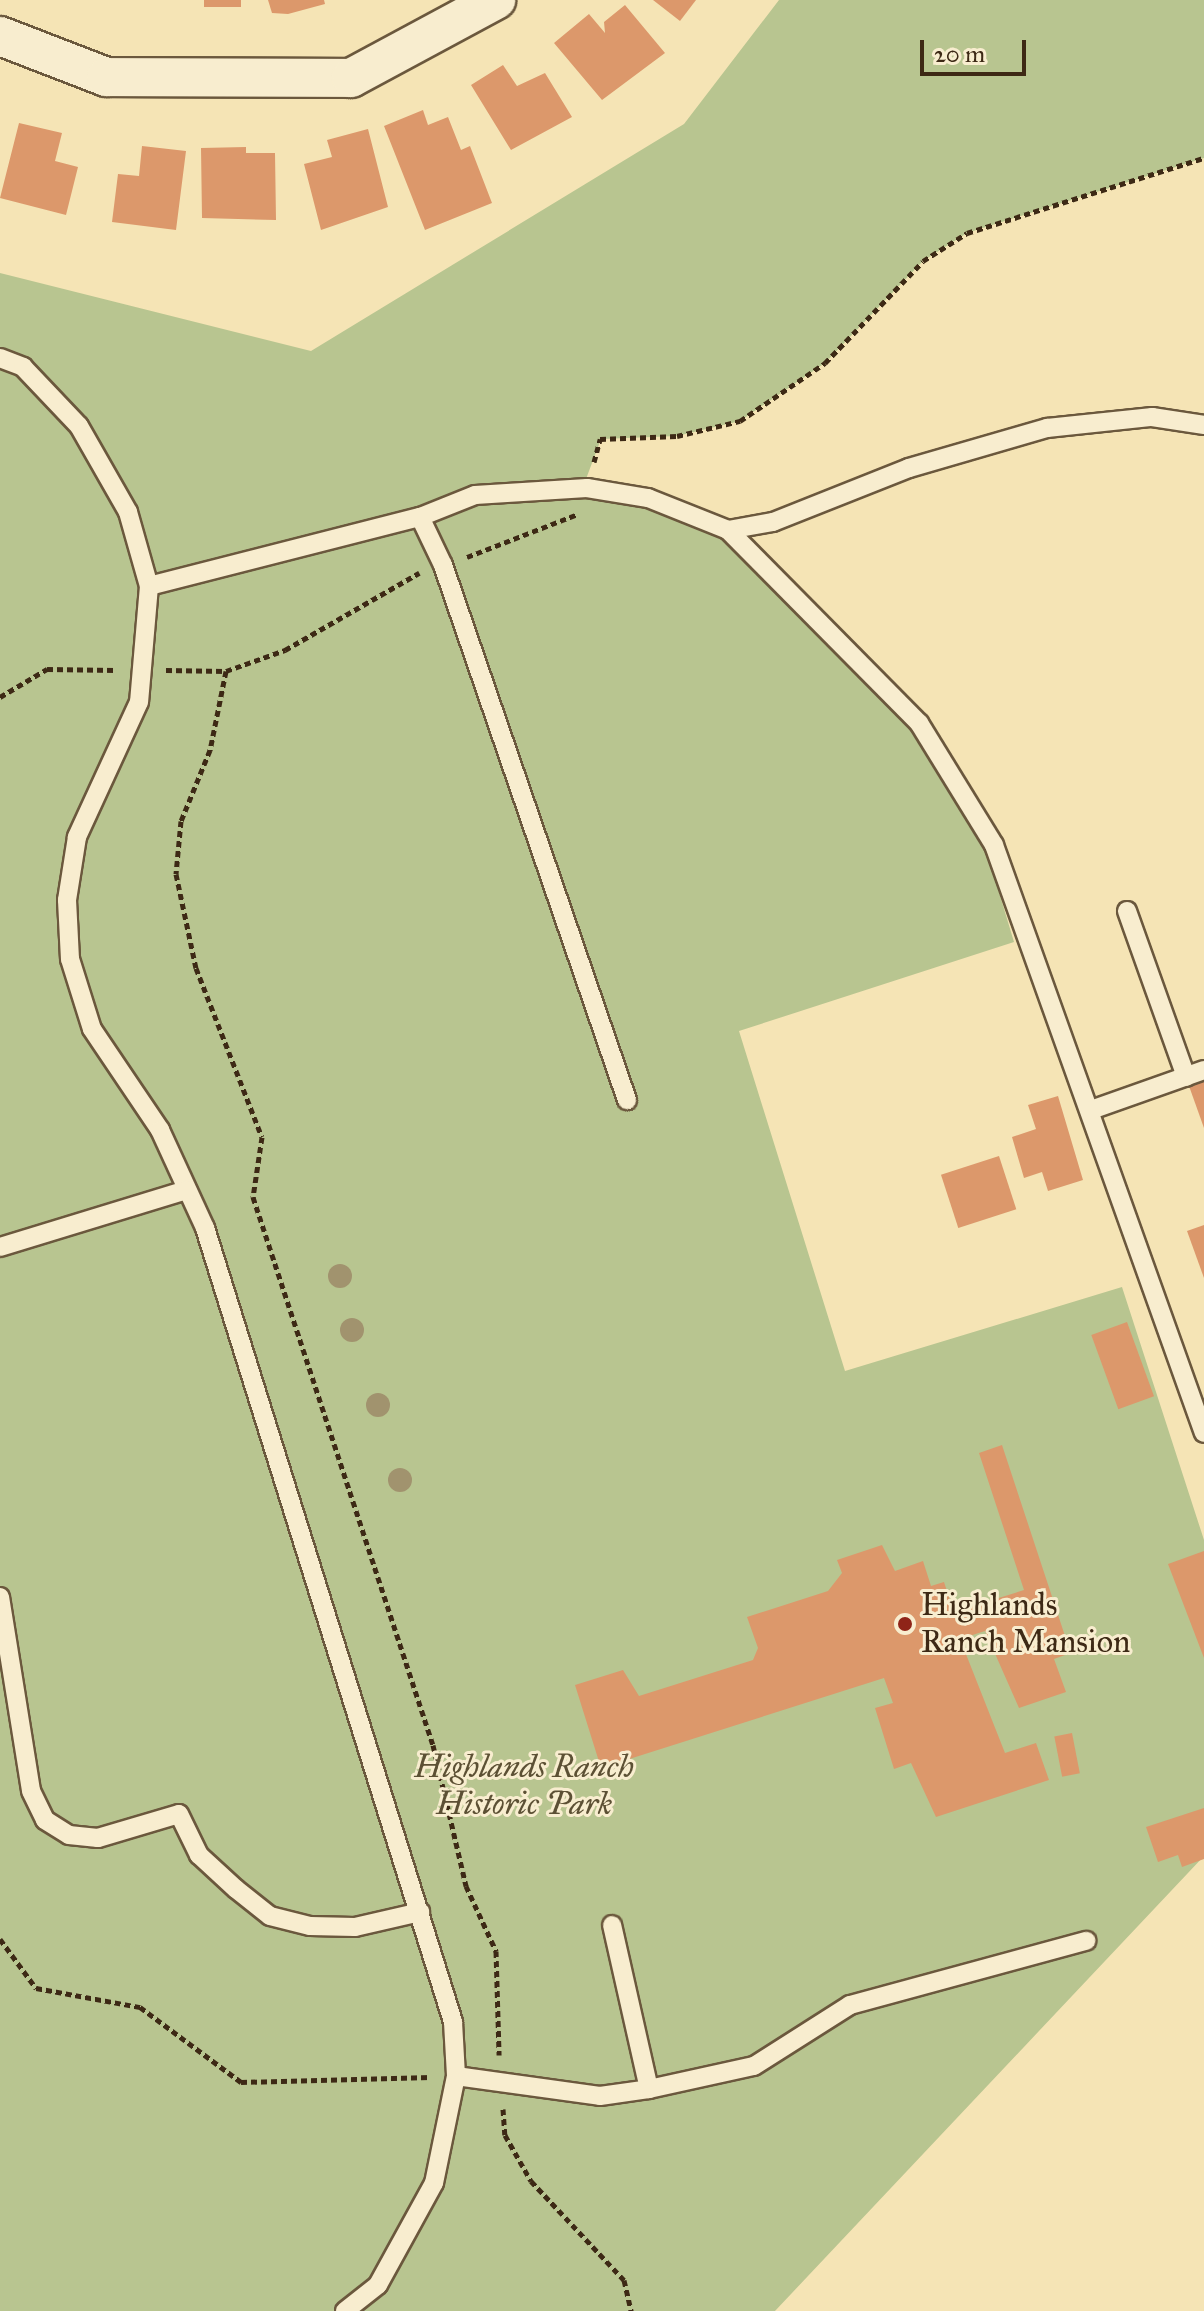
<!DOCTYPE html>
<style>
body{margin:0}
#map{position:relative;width:1204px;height:2311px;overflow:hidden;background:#f5e4b5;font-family:"IM FELL Great Primer",serif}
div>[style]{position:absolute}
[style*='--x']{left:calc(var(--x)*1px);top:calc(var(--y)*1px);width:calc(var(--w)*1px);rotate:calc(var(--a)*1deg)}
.green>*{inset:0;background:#b8c590}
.building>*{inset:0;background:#dc986b;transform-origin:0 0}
.path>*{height:5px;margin-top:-2.5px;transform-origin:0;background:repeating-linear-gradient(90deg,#3d2915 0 6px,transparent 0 10px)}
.roads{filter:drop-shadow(2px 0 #6b583d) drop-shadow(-2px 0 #6b583d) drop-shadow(0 2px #6b583d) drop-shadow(0 -2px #6b583d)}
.lane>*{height:18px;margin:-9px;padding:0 9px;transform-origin:9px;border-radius:9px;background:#f8edcf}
.street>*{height:38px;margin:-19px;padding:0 19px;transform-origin:19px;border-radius:19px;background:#f8edcf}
.trees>*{width:24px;height:24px;margin:-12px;border-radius:50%;background:#a1936e}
.dots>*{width:22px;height:22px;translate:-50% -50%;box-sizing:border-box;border:4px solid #f8edcf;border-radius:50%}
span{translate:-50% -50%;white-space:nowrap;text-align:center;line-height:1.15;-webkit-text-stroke:6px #f8edcf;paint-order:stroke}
.poi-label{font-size:32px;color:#3d2915}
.left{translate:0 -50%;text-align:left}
.park-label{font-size:32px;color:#5c5034;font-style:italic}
.scale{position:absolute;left:920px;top:40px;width:106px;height:36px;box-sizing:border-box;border:4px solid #3d2915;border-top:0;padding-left:10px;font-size:24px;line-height:28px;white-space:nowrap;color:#3d2915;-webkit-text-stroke:6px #f8edcf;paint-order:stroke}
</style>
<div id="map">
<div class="green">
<div style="clip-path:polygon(779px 0,1204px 0,1204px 158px,967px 233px,923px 261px,825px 363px,740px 421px,677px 436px,601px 439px,583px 487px,728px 530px,933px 752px,977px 819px,1014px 942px,739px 1031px,845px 1371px,1122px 1287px,1204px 1540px,1204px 1856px,775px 2311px,0 2311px,0 273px,311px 351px,684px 124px)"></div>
</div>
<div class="building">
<div style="left:204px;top:0;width:37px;height:7px"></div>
<div style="clip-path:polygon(268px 0,324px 0,325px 4px,288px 14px,272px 13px)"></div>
<div style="clip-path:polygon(653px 0,696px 0,680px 21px)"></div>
<div style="clip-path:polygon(625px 5px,665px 53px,602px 100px,554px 43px,589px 14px,605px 33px,604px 22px)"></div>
<div style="clip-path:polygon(503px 65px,517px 86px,545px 73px,572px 117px,511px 150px,471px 85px)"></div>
<div style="clip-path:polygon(423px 110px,428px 125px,448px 117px,461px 150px,470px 146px,492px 203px,425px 230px,384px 126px)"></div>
<div style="clip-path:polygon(19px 123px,62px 133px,55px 161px,78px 167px,66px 215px,0 198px)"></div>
<div style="clip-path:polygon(368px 129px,388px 207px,321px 230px,304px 164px,332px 157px,327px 140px)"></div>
<div style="clip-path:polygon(142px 146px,186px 151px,176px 230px,112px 222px,118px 174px,139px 176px)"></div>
<div style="clip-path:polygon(246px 147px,246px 153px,275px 153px,276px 220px,202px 218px,201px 148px)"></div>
<div style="clip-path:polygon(1204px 1081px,1204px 1128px,1189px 1086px)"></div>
<div style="clip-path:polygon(1058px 1096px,1083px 1180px,1048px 1191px,1042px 1172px,1024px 1178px,1012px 1137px,1036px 1129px,1028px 1105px)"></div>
<div style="left:999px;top:1156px;width:56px;height:61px;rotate:72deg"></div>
<div style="clip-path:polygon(1204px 1225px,1204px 1278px,1187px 1231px)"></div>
<div style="left:1127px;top:1322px;width:79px;height:38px;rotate:70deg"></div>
<div style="clip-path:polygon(1002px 1445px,1066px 1639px,1065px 1655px,1054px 1659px,1066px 1692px,1019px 1708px,985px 1631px,960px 1639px,1005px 1753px,1036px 1743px,1049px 1780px,936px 1817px,911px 1763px,894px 1769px,875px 1708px,893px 1703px,884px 1678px,601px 1768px,575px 1685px,623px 1670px,639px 1696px,753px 1660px,758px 1648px,747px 1617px,828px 1591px,842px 1573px,837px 1560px,882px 1545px,895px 1571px,923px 1561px,931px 1586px,944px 1582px,954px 1612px,1024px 1590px,979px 1453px)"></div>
<div style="clip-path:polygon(1204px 1551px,1204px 1658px,1168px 1564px)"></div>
<div style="left:1072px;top:1733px;width:41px;height:18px;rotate:79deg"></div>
<div style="clip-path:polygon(1204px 1808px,1204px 1859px,1182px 1867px,1178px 1855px,1158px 1862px,1146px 1827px)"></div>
</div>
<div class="path">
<div style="--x:594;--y:462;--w:24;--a:-75"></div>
<div style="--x:600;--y:439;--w:77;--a:-2.2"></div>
<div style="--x:677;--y:436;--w:65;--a:-13.4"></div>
<div style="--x:740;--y:421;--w:103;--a:-34.3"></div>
<div style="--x:825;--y:363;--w:141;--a:-46.1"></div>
<div style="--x:923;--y:261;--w:52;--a:-32.5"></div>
<div style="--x:967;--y:233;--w:249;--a:-17.6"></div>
<div style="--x:467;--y:557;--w:119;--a:-21.2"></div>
<div style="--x:166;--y:670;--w:60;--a:1"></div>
<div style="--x:226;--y:671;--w:63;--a:-19.6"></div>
<div style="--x:285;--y:650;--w:155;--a:-29.9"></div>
<div style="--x:226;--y:671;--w:81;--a:101.4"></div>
<div style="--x:210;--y:750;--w:77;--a:112.2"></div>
<div style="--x:181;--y:821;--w:53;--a:95.4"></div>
<div style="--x:176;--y:874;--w:96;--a:78"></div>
<div style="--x:196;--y:968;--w:181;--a:68.7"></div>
<div style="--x:262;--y:1137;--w:61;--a:98.5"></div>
<div style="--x:253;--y:1197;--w:577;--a:71.82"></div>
<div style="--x:433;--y:1745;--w:145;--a:76.8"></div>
<div style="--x:466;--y:1886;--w:72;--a:65.2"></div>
<div style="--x:496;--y:1951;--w:104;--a:88.3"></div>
<div style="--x:0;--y:697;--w:55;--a:-30.8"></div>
<div style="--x:47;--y:669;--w:69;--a:0.8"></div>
<div style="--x:0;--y:1939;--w:61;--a:53.7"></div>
<div style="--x:36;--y:1988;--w:106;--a:10.4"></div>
<div style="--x:140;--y:2007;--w:126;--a:36.6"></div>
<div style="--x:241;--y:2082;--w:190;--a:-1.5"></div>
<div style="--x:503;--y:2109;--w:26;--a:86"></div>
<div style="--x:505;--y:2135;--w:53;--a:60.5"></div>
<div style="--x:531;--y:2181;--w:136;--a:46.8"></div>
<div style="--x:624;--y:2280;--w:32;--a:77"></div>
</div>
<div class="roads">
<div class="lane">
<div style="--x:0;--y:358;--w:25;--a:21"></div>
<div style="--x:23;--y:367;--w:81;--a:46.5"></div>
<div style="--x:79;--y:426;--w:99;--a:60.3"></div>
<div style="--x:128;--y:512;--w:77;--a:74.2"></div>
<div style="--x:149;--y:586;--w:280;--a:-14.3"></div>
<div style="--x:420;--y:517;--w:59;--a:-21.8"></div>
<div style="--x:475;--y:495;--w:112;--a:-3.6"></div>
<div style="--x:587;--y:488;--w:62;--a:9.3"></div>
<div style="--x:648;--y:498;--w:86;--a:21.8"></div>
<div style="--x:728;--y:530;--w:46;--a:-10.1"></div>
<div style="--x:773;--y:522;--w:146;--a:-21.7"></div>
<div style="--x:909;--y:468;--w:144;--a:-16.2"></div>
<div style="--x:1047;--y:428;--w:106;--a:-6"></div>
<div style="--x:1152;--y:417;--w:53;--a:8.7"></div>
<div style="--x:420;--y:517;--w:53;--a:64.4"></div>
<div style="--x:443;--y:565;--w:566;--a:71.02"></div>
<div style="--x:728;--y:530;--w:272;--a:45.3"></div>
<div style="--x:919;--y:723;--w:143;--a:58.4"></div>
<div style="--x:994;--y:845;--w:624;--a:70.35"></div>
<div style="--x:149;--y:586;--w:116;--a:94.9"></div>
<div style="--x:139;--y:702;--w:149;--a:114.7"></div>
<div style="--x:77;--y:837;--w:64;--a:99"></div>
<div style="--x:67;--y:900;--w:59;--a:87.1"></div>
<div style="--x:70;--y:959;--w:73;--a:72.6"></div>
<div style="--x:92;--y:1029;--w:122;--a:56"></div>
<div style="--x:160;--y:1130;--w:108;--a:65.3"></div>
<div style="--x:205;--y:1228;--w:832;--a:72.65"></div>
<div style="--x:453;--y:2022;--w:54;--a:86.8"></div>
<div style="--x:456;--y:2076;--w:109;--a:101.6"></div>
<div style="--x:434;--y:2183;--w:116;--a:118.8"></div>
<div style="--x:378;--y:2285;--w:42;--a:141.8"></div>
<div style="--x:1127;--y:911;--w:176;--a:70.4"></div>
<div style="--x:1091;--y:1110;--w:120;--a:-19.5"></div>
<div style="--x:0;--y:1247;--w:195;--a:-17"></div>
<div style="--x:0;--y:1597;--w:196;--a:80.9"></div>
<div style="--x:31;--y:1791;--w:32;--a:64"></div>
<div style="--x:45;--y:1820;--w:28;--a:32"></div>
<div style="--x:69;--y:1835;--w:29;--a:6"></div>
<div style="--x:98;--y:1838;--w:84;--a:-16.5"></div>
<div style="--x:179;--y:1814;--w:46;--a:64"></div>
<div style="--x:199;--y:1855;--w:50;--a:42.6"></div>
<div style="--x:236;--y:1889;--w:43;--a:38.5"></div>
<div style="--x:270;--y:1916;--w:41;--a:14"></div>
<div style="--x:310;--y:1926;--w:45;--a:1.3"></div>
<div style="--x:355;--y:1927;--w:67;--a:-13"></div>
<div style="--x:456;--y:2076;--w:145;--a:7.9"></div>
<div style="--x:600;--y:2096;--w:49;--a:-8.1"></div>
<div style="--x:649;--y:2089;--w:168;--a:-102.7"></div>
<div style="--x:649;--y:2089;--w:107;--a:-12.4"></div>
<div style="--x:754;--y:2066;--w:114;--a:-32.4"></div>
<div style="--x:850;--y:2005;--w:245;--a:-15.2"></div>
</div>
<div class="street">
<div style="--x:0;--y:36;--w:114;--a:21.1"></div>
<div style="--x:106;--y:77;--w:245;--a:0.2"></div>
<div style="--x:351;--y:78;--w:165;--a:-28.3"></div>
</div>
</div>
<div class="trees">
<div style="left:340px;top:1276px"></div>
<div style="left:352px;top:1330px"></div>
<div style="left:378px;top:1405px"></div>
<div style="left:400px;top:1480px"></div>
</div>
<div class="dots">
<div style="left:905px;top:1624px;background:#8f2418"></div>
</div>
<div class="poi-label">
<span class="left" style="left:921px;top:1624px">Highlands<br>Ranch Mansion</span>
</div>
<div class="park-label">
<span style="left:524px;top:1786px">Highlands Ranch<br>Historic Park</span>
</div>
<div class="scale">20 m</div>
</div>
